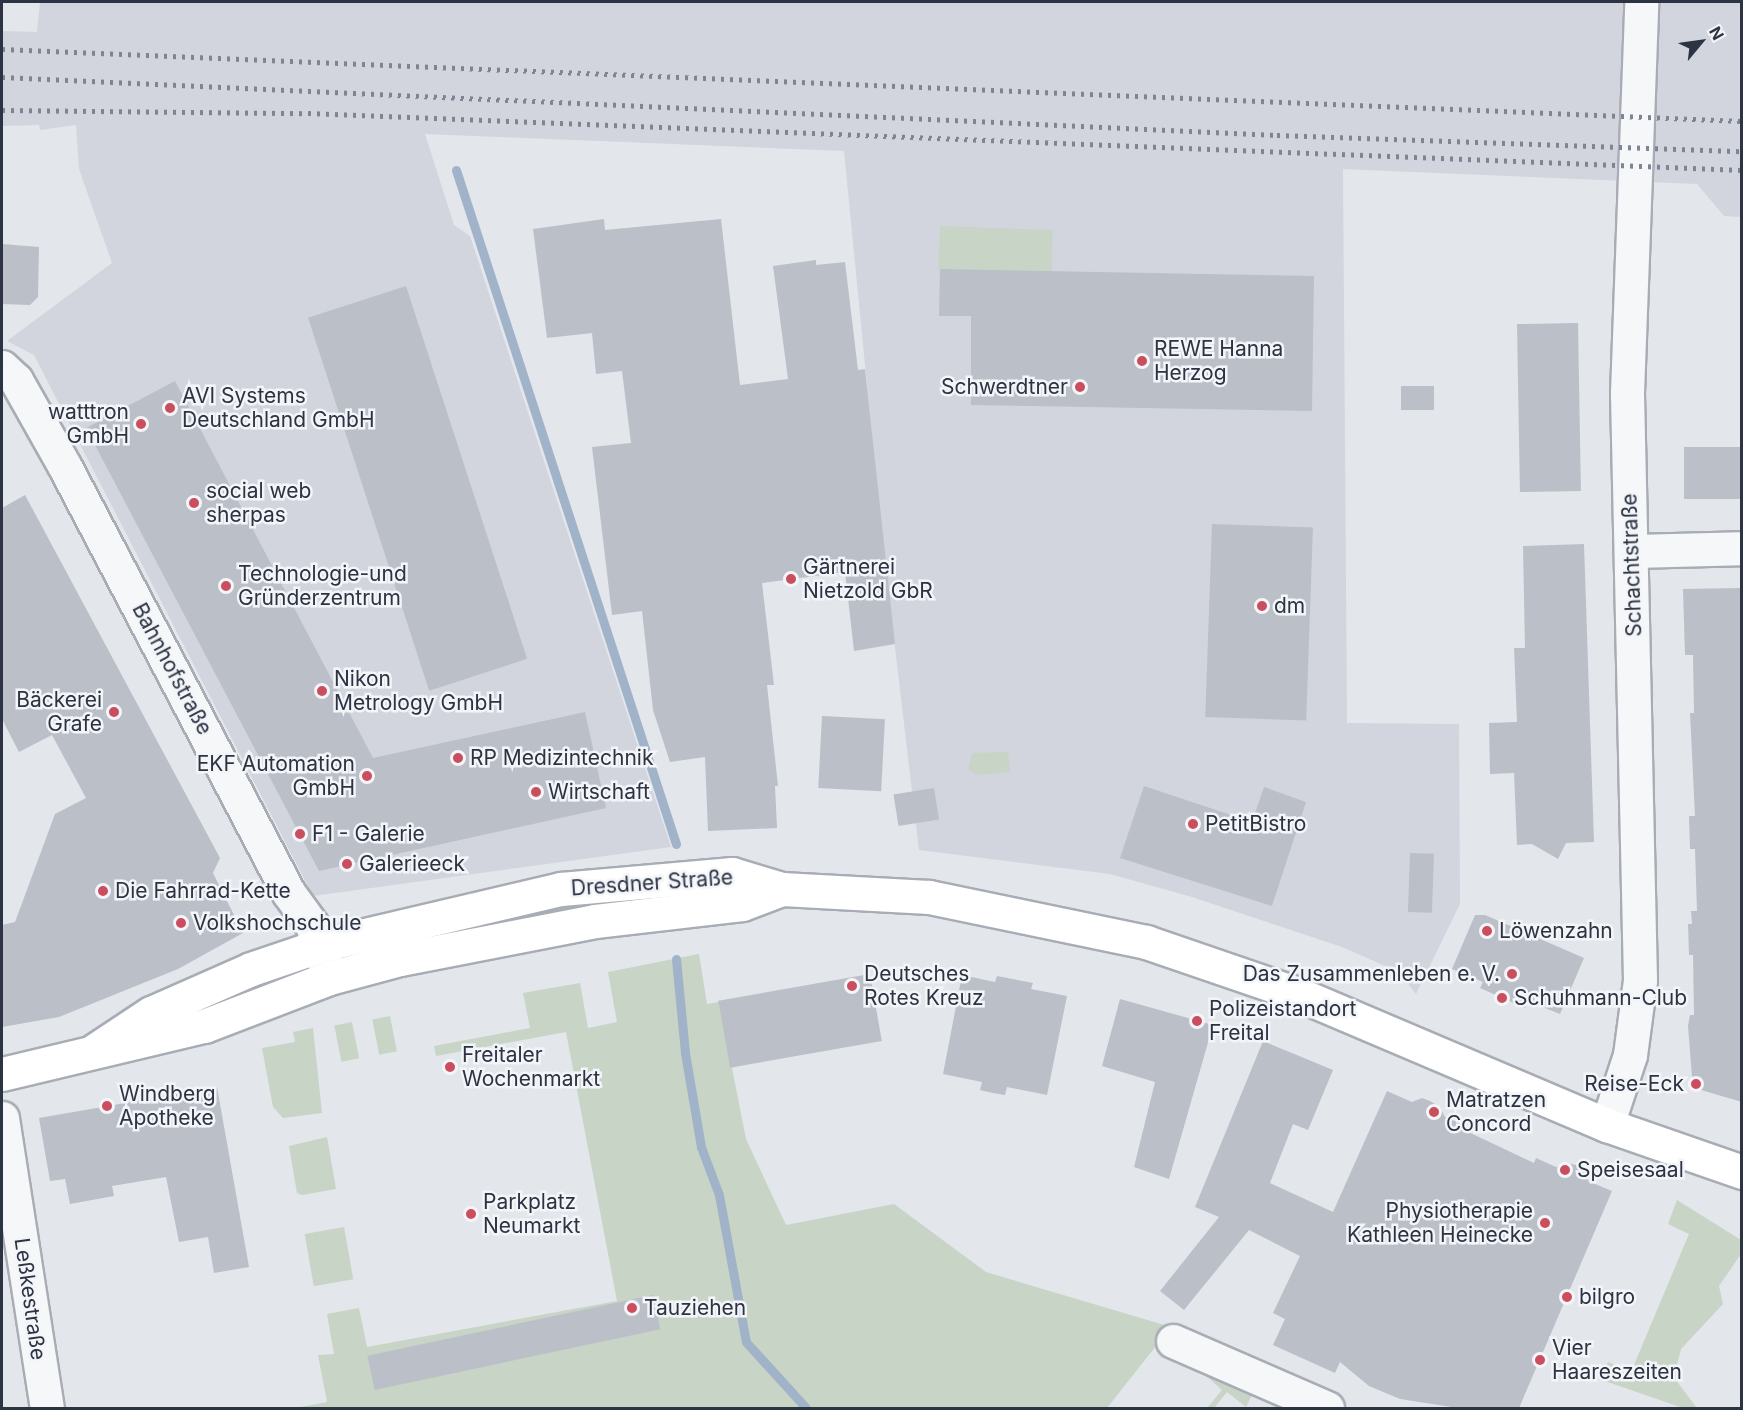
<!DOCTYPE html>
<meta charset="utf-8">
<style>
body{margin:0}
#map{position:relative;width:1743px;height:1410px;overflow:hidden;background:#e3e6eb;font-family:Inter,sans-serif}
div>[style]{position:absolute}
[style*='--x']{left:calc(var(--x)*1px);top:calc(var(--y)*1px);width:calc(var(--w)*1px);rotate:calc(var(--a)*1deg)}
.built>*{inset:0;background:#d2d5dd}
.green>*{inset:0;background:#c8d4c5;transform-origin:0 0}
.stream>*{height:9px;margin:-4.5px;padding:0 4.5px;transform-origin:4.5px;border-radius:4.5px;background:#a0b3c9}
.building>*{inset:0;background:#bbbfc8;transform-origin:0 0}
.roads{filter:drop-shadow(2px 0 #a8adb5) drop-shadow(-2px 0 #a8adb5) drop-shadow(0 2px #a8adb5) drop-shadow(0 -2px #a8adb5)}
.street>*{height:33px;margin:-16.5px;padding:0 16.5px;transform-origin:16.5px;border-radius:16.5px;background:#f6f7f9}
.secondary>*{height:33px;margin:-16.5px;padding:0 16.5px;transform-origin:16.5px;border-radius:16.5px;background:#fff}
.rail>*{height:4.5px;margin-top:-2.25px;transform-origin:0;background:repeating-linear-gradient(90deg,#7d8594 0 3px,transparent 0 9px)}
.dots>*{width:16px;height:16px;translate:-50% -50%;box-sizing:border-box;border:3px solid #f3f5f8;border-radius:50%}
span{translate:-50% -50%;white-space:nowrap;text-align:center;line-height:1.15;-webkit-text-stroke:5px #f3f5f8;paint-order:stroke}
.poi-label{font-size:21px;color:#2c3343}
.left{translate:0 -50%;text-align:left}
.right{translate:-100% -50%;text-align:right}
.street-label{font-size:21px;color:#2c3343}
.frame{position:absolute;inset:0;border:3px solid #2c3343;pointer-events:none}
.north{position:absolute;left:1671px;top:12px;width:60px;height:60px;-webkit-text-stroke:4px #f3f5f8;paint-order:stroke;rotate:61deg;font-size:16px;font-weight:700;line-height:24px;text-align:center;color:#2c3343}
.north::after{content:'';display:block;margin:auto;width:21px;height:27px;background:#2c3343;clip-path:polygon(50% 0,100% 100%,50% 72%,0 100%)}
</style>
<div id="map">
<div class="built">
<div style="clip-path:polygon(40px 2px,1741px 2px,1741px 217px,1724px 216px,1697px 184px,1343px 169px,1347px 723px,1459px 724px,1460px 904px,1416px 994px,1399px 972px,1342px 947px,1192px 897px,1110px 874px,919px 850px,882px 538px,844px 151px,425px 134px,454px 225px,470px 236px,671px 847px,313px 896px,34px 355px,7px 341px,112px 263px,79px 169px,76px 125px,40px 130px,39px 125px,2px 126px,2px 31px,37px 32px)"></div>
</div>
<div class="green">
<div style="left:940px;top:226px;width:113px;height:43px;rotate:2deg"></div>
<div style="clip-path:polygon(1008px 752px,1010px 772px,976px 775px,968px 769px,972px 753px)"></div>
<div style="clip-path:polygon(589px 902px,590px 912px,356px 952px,488px 919px)"></div>
<div style="clip-path:polygon(699px 954px,707px 1004px,719px 1002px,746px 1139px,786px 1225px,894px 1204px,986px 1272px,1171px 1327px,1107px 1408px,296px 1408px,327px 1402px,318px 1355px,334px 1354px,327px 1314px,359px 1308px,367px 1347px,617px 1301px,566px 1032px,436px 1056px,434px 1046px,530px 1028px,523px 993px,580px 983px,588px 1028px,617px 1022px,608px 972px)"></div>
<div style="left:390px;top:1016px;width:36px;height:18px;rotate:79deg"></div>
<div style="left:352px;top:1022px;width:37px;height:18px;rotate:79deg"></div>
<div style="clip-path:polygon(313px 1028px,322px 1113px,283px 1118px,273px 1107px,262px 1048px,295px 1042px,293px 1032px)"></div>
<div style="clip-path:polygon(327px 1137px,336px 1189px,302px 1195px,297px 1193px,289px 1146px)"></div>
<div style="clip-path:polygon(1677px 1200px,1741px 1240px,1741px 1254px,1719px 1286px,1723px 1304px,1681px 1349px,1676px 1368px,1678px 1383px,1697px 1408px,1683px 1408px,1599px 1379px,1608px 1362px,1631px 1372px,1689px 1234px,1668px 1224px)"></div>
<div style="left:344px;top:1227px;width:53px;height:40px;rotate:80deg"></div>
<div style="clip-path:polygon(1208px 1369px,1253px 1393px,1246px 1407px,1227px 1392px,1214px 1408px,1207px 1408px,1222px 1390px,1203px 1373px)"></div>
</div>
<div class="stream">
<div style="--x:456;--y:170;--w:709;--a:71.92"></div>
<div style="--x:676;--y:959;--w:94;--a:84.5"></div>
<div style="--x:685;--y:1053;--w:95;--a:80.3"></div>
<div style="--x:701;--y:1147;--w:51;--a:69.4"></div>
<div style="--x:719;--y:1195;--w:149;--a:79.6"></div>
<div style="--x:746;--y:1342;--w:89;--a:47.7"></div>
</div>
<div class="building">
<div style="clip-path:polygon(604px 219px,605px 230px,721px 219px,740px 385px,788px 379px,773px 266px,816px 260px,816px 265px,845px 262px,858px 370px,865px 369px,895px 644px,854px 651px,845px 572px,762px 583px,774px 685px,767px 685px,778px 786px,775px 786px,777px 828px,708px 831px,705px 757px,670px 762px,653px 710px,642px 611px,612px 615px,592px 447px,631px 443px,622px 371px,596px 374px,592px 333px,547px 338px,533px 229px)"></div>
<div style="clip-path:polygon(2px 244px,39px 247px,38px 297px,30px 305px,2px 304px)"></div>
<div style="clip-path:polygon(940px 269px,1314px 276px,1312px 411px,971px 405px,971px 316px,939px 316px)"></div>
<div style="left:406px;top:286px;width:392px;height:103px;rotate:72deg"></div>
<div style="left:1578px;top:323px;width:168px;height:61px;rotate:89deg"></div>
<div style="clip-path:polygon(175px 381px,373px 758px,585px 712px,606px 808px,319px 871px,86px 428px)"></div>
<div style="left:1401px;top:386px;width:33px;height:24px"></div>
<div style="left:1742px;top:447px;width:52px;height:58px;rotate:90deg"></div>
<div style="clip-path:polygon(25px 495px,220px 858px,213px 873px,243px 933px,178px 969px,59px 1017px,2px 1027px,2px 925px,15px 922px,55px 814px,86px 798px,52px 735px,19px 752px,2px 719px,2px 508px)"></div>
<div style="left:1212px;top:524px;width:101px;height:193px;rotate:2deg"></div>
<div style="clip-path:polygon(1584px 544px,1594px 842px,1566px 843px,1558px 859px,1532px 844px,1517px 845px,1514px 773px,1490px 774px,1489px 723px,1517px 722px,1514px 648px,1525px 648px,1523px 546px)"></div>
<div style="clip-path:polygon(1742px 588px,1742px 1102px,1701px 1090px,1692px 1077px,1688px 1026px,1690px 1015px,1694px 1015px,1693px 955px,1689px 955px,1688px 924px,1692px 924px,1691px 911px,1697px 911px,1695px 849px,1690px 849px,1689px 816px,1695px 816px,1690px 713px,1694px 713px,1693px 655px,1685px 655px,1683px 589px)"></div>
<div style="left:822px;top:716px;width:63px;height:72px;rotate:3deg"></div>
<div style="clip-path:polygon(1144px 786px,1252px 822px,1264px 787px,1306px 802px,1272px 906px,1120px 858px)"></div>
<div style="left:934px;top:788px;width:32px;height:41px;rotate:81deg"></div>
<div style="left:1410px;top:853px;width:24px;height:59px;rotate:2deg"></div>
<div style="clip-path:polygon(1475px 915px,1485px 915px,1584px 958px,1560px 1014px,1528px 1001px,1525px 1008px,1480px 988px,1483px 982px,1452px 969px)"></div>
<div style="left:870px;top:974px;width:68px;height:154px;rotate:80deg"></div>
<div style="clip-path:polygon(962px 975px,995px 982px,997px 976px,1033px 983px,1031px 989px,1067px 996px,1047px 1095px,1007px 1087px,1005px 1095px,993px 1093px,980px 1090px,982px 1082px,943px 1074px)"></div>
<div style="clip-path:polygon(1120px 999px,1213px 1025px,1169px 1179px,1134px 1167px,1155px 1082px,1102px 1066px)"></div>
<div style="clip-path:polygon(1263px 1041px,1333px 1070px,1308px 1130px,1293px 1124px,1270px 1183px,1333px 1212px,1387px 1091px,1412px 1102px,1422px 1098px,1430px 1101px,1440px 1107px,1445px 1117px,1464px 1125px,1462px 1129px,1534px 1163px,1536px 1158px,1556px 1167px,1567px 1163px,1576px 1165px,1585px 1171px,1588px 1181px,1612px 1191px,1519px 1408px,1458px 1408px,1400px 1399px,1369px 1386px,1340px 1362px,1335px 1373px,1273px 1345px,1285px 1319px,1273px 1313px,1300px 1256px,1249px 1230px,1184px 1310px,1160px 1291px,1219px 1217px,1195px 1207px)"></div>
<div style="clip-path:polygon(217px 1087px,249px 1267px,214px 1273px,208px 1237px,179px 1242px,166px 1177px,112px 1186px,114px 1196px,70px 1204px,65px 1179px,50px 1181px,39px 1118px)"></div>
<div style="left:653px;top:1295px;width:35px;height:292px;rotate:78deg"></div>
</div>
<div class="roads">
<div class="street">
<div style="--x:2;--y:367;--w:19;--a:43"></div>
<div style="--x:16;--y:380;--w:100;--a:60.6"></div>
<div style="--x:65;--y:467;--w:480;--a:62.3"></div>
<div style="--x:288;--y:892;--w:41;--a:54"></div>
<div style="--x:312;--y:925;--w:51;--a:71.6"></div>
<div style="--x:1631;--y:551;--w:111;--a:-1.5"></div>
<div style="--x:2;--y:1118;--w:293;--a:81.2"></div>
<div style="--x:1607;--y:1125;--w:74;--a:-71.8"></div>
<div style="--x:1630;--y:1055;--w:76;--a:-82.4"></div>
<div style="--x:1640;--y:980;--w:587;--a:-91.27"></div>
<div style="--x:1627;--y:393;--w:391;--a:-87.9"></div>
<div style="--x:1173;--y:1341;--w:168;--a:23.5"></div>
</div>
<div class="secondary">
<div style="--x:95;--y:1050;--w:67;--a:-33.5"></div>
<div style="--x:151;--y:1013;--w:109;--a:-23.7"></div>
<div style="--x:251;--y:969;--w:75;--a:-18.7"></div>
<div style="--x:322;--y:945;--w:245;--a:-13.2"></div>
<div style="--x:561;--y:889;--w:172;--a:-5"></div>
<div style="--x:732;--y:874;--w:52;--a:16.7"></div>
<div style="--x:782;--y:889;--w:147;--a:3.1"></div>
<div style="--x:929;--y:897;--w:222;--a:11.7"></div>
<div style="--x:1146;--y:942;--w:161;--a:18.9"></div>
<div style="--x:1298;--y:994;--w:336;--a:23"></div>
<div style="--x:1607;--y:1125;--w:143;--a:19.2"></div>
<div style="--x:2;--y:1074;--w:208;--a:-13.4"></div>
<div style="--x:204;--y:1026;--w:134;--a:-21"></div>
<div style="--x:329;--y:978;--w:73;--a:-15"></div>
<div style="--x:400;--y:959;--w:199;--a:-11"></div>
<div style="--x:595;--y:921;--w:148;--a:-6.6"></div>
<div style="--x:742;--y:904;--w:43;--a:-20.6"></div>
</div>
</div>
<div class="rail">
<div style="--x:2;--y:49;--w:1741;--a:2.37"></div>
<div style="--x:2;--y:77;--w:1276;--a:2.6"></div>
<div style="--x:1277;--y:135;--w:465;--a:2"></div>
<div style="--x:2;--y:110;--w:306;--a:0.6"></div>
<div style="--x:308;--y:113;--w:1435;--a:2.28"></div>
</div>
<div class="dots">
<div style="left:1142px;top:361px;background:#ca4e5e"></div>
<div style="left:1080px;top:387px;background:#ca4e5e"></div>
<div style="left:170px;top:408px;background:#ca4e5e"></div>
<div style="left:141px;top:424px;background:#ca4e5e"></div>
<div style="left:194px;top:503px;background:#ca4e5e"></div>
<div style="left:791px;top:579px;background:#ca4e5e"></div>
<div style="left:226px;top:586px;background:#ca4e5e"></div>
<div style="left:1262px;top:606px;background:#ca4e5e"></div>
<div style="left:322px;top:691px;background:#ca4e5e"></div>
<div style="left:114px;top:712px;background:#ca4e5e"></div>
<div style="left:458px;top:758px;background:#ca4e5e"></div>
<div style="left:367px;top:776px;background:#ca4e5e"></div>
<div style="left:536px;top:792px;background:#ca4e5e"></div>
<div style="left:1193px;top:824px;background:#ca4e5e"></div>
<div style="left:300px;top:834px;background:#ca4e5e"></div>
<div style="left:347px;top:864px;background:#ca4e5e"></div>
<div style="left:103px;top:891px;background:#ca4e5e"></div>
<div style="left:181px;top:923px;background:#ca4e5e"></div>
<div style="left:1487px;top:931px;background:#ca4e5e"></div>
<div style="left:1512px;top:974px;background:#ca4e5e"></div>
<div style="left:852px;top:986px;background:#ca4e5e"></div>
<div style="left:1502px;top:998px;background:#ca4e5e"></div>
<div style="left:1197px;top:1021px;background:#ca4e5e"></div>
<div style="left:450px;top:1067px;background:#ca4e5e"></div>
<div style="left:1696px;top:1084px;background:#ca4e5e"></div>
<div style="left:107px;top:1106px;background:#ca4e5e"></div>
<div style="left:1434px;top:1112px;background:#ca4e5e"></div>
<div style="left:1565px;top:1170px;background:#ca4e5e"></div>
<div style="left:471px;top:1214px;background:#ca4e5e"></div>
<div style="left:1545px;top:1223px;background:#ca4e5e"></div>
<div style="left:1567px;top:1297px;background:#ca4e5e"></div>
<div style="left:632px;top:1308px;background:#ca4e5e"></div>
<div style="left:1540px;top:1360px;background:#ca4e5e"></div>
</div>
<div class="poi-label">
<span class="left" style="left:1154px;top:361px">REWE Hanna<br>Herzog</span>
<span class="right" style="left:1068px;top:387px">Schwerdtner</span>
<span class="left" style="left:182px;top:408px">AVI Systems<br>Deutschland GmbH</span>
<span class="right" style="left:129px;top:424px">watttron<br>GmbH</span>
<span class="left" style="left:206px;top:503px">social web<br>sherpas</span>
<span class="left" style="left:803px;top:579px">Gärtnerei<br>Nietzold GbR</span>
<span class="left" style="left:238px;top:586px">Technologie-und<br>Gründerzentrum</span>
<span class="left" style="left:1274px;top:606px">dm</span>
<span class="left" style="left:334px;top:691px">Nikon<br>Metrology GmbH</span>
<span class="right" style="left:102px;top:712px">Bäckerei<br>Grafe</span>
<span class="left" style="left:470px;top:758px">RP Medizintechnik</span>
<span class="right" style="left:355px;top:776px">EKF Automation<br>GmbH</span>
<span class="left" style="left:548px;top:792px">Wirtschaft</span>
<span class="left" style="left:1205px;top:824px">PetitBistro</span>
<span class="left" style="left:312px;top:834px">F1 - Galerie</span>
<span class="left" style="left:359px;top:864px">Galerieeck</span>
<span class="left" style="left:115px;top:891px">Die Fahrrad-Kette</span>
<span class="left" style="left:193px;top:923px">Volkshochschule</span>
<span class="left" style="left:1499px;top:931px">Löwenzahn</span>
<span class="left" style="left:864px;top:986px">Deutsches<br>Rotes Kreuz</span>
<span class="right" style="left:1500px;top:974px">Das Zusammenleben e. V.</span>
<span class="left" style="left:1514px;top:998px">Schuhmann-Club</span>
<span class="left" style="left:1209px;top:1021px">Polizeistandort<br>Freital</span>
<span class="left" style="left:462px;top:1067px">Freitaler<br>Wochenmarkt</span>
<span class="right" style="left:1684px;top:1084px">Reise-Eck</span>
<span class="left" style="left:119px;top:1106px">Windberg<br>Apotheke</span>
<span class="left" style="left:1446px;top:1112px">Matratzen<br>Concord</span>
<span class="left" style="left:1577px;top:1170px">Speisesaal</span>
<span class="left" style="left:483px;top:1214px">Parkplatz<br>Neumarkt</span>
<span class="right" style="left:1533px;top:1223px">Physiotherapie<br>Kathleen Heinecke</span>
<span class="left" style="left:1579px;top:1297px">bilgro</span>
<span class="left" style="left:644px;top:1308px">Tauziehen</span>
<span class="left" style="left:1552px;top:1360px">Vier<br>Haareszeiten</span>
</div>
<div class="street-label">
<span style="left:1632px;top:565px;rotate:-92deg">Schachtstraße</span>
<span style="left:172px;top:669px;rotate:62deg">Bahnhofstraße</span>
<span style="left:652px;top:883px;rotate:-4deg">Dresdner Straße</span>
<span style="left:30px;top:1299px;rotate:82deg">Leßkestraße</span>
</div>
<div class="frame"></div>
<div class="north">N</div>
</div>
